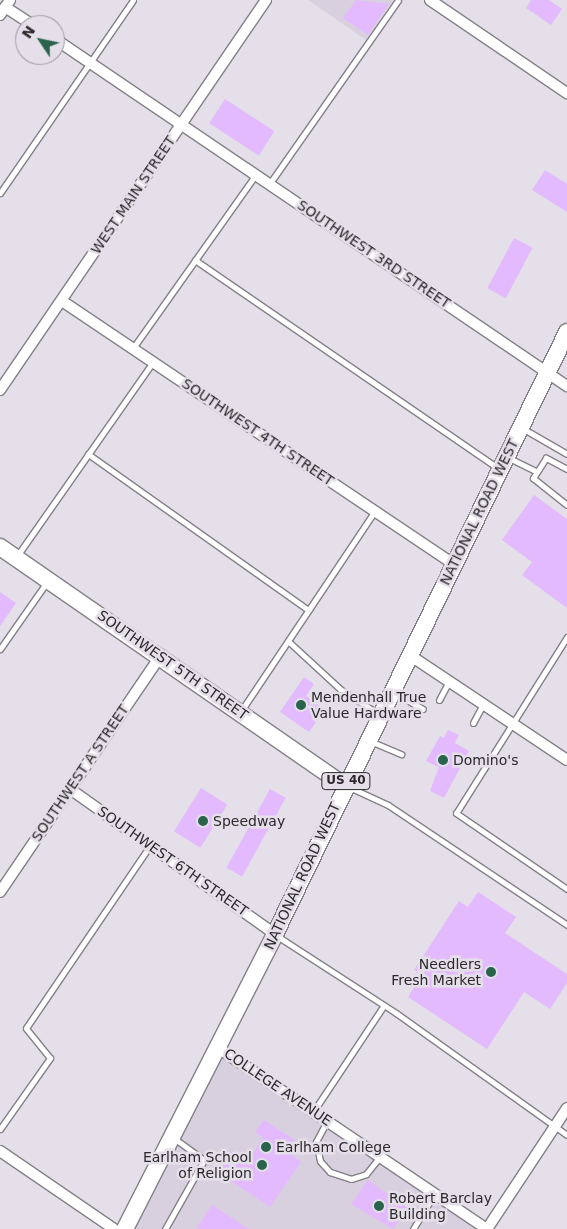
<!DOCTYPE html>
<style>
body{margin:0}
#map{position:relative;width:567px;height:1229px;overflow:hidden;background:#e4dfe8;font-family:"DejaVu Sans",sans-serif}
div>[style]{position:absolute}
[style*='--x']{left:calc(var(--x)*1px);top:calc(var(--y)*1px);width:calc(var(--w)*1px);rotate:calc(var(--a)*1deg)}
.built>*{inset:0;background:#d9d0df}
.building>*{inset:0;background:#e3bafd;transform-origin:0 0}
.roads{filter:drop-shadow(1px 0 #848087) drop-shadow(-1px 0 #848087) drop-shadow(0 1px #848087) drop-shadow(0 -1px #848087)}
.service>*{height:5px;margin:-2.5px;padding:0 2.5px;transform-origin:2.5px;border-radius:2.5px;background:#fff}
.minor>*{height:10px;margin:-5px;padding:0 5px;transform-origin:5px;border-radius:5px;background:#fff}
.primary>*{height:16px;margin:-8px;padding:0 8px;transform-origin:8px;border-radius:8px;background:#fff}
.dots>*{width:14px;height:14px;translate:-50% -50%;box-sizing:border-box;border:2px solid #e4dfe8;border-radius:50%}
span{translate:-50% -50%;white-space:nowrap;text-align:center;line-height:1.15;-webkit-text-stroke:5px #e4dfe8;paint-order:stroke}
.shield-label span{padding:1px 4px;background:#e4dfe8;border:1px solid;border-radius:4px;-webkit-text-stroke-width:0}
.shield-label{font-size:12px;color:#2b292c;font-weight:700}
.street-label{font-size:14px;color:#2b292c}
.poi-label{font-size:14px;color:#2b292c}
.left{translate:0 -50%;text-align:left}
.right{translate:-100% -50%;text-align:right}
.north{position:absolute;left:15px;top:15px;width:50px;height:50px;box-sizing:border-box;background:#e4dfe8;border:1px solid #9a969d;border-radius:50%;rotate:304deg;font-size:14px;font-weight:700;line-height:20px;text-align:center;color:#2b292c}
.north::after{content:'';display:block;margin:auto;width:18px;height:22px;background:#29634c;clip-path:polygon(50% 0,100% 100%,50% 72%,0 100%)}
</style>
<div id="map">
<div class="built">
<div style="clip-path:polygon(308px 0,393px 0,366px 40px)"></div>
<div style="clip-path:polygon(217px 1047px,487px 1229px,125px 1229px)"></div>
</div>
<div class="building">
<div style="clip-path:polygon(356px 0,389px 4px,368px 35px,343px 18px)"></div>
<div style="clip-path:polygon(531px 0,549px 0,562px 9px,551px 25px,526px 8px)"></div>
<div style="left:225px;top:99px;width:59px;height:29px;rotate:33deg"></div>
<div style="clip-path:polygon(545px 170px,567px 184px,567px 212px,532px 190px)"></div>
<div style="left:514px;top:238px;width:21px;height:57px;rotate:28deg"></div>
<div style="clip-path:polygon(534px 495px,567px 519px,567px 608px,522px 575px,532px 562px,502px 540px)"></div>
<div style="clip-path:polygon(0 592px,16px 603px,0 626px)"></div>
<div style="clip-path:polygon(304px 677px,314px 684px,306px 696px,325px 710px,309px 732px,280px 712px)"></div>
<div style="clip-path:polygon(448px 730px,459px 735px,455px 743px,469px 751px,444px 798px,430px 791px,439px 767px,426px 761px,440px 736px,444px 738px)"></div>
<div style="left:201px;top:788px;width:31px;height:51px;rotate:32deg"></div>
<div style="left:270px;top:789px;width:18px;height:90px;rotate:29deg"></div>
<div style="clip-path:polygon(478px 892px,516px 917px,505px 933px,567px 974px,567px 983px,550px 1009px,524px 992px,487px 1049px,408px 997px,422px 975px,414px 970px,459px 901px,468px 907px)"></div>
<div style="clip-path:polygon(264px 1120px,301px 1144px,293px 1156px,301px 1162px,270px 1207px,217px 1172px,230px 1151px,247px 1162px,263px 1138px,255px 1132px)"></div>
<div style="clip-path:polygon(368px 1180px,407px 1208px,393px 1229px,351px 1204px)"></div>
<div style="clip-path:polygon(212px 1205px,249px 1229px,196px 1229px)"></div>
</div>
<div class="roads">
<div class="service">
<div style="--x:270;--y:183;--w:223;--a:-55"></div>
<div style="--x:0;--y:193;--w:234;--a:-55.4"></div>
<div style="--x:195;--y:260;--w:369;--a:34.5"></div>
<div style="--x:133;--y:348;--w:213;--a:-54.7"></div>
<div style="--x:522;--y:428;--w:52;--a:30"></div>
<div style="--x:88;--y:454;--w:270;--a:35.3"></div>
<div style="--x:509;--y:458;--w:30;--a:26"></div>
<div style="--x:567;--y:469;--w:24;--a:-152"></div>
<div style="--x:546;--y:458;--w:24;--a:123"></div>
<div style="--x:533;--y:478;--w:43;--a:38.5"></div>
<div style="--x:17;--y:556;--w:237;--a:-55"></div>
<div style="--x:567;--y:637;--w:208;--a:122.2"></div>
<div style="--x:456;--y:813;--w:135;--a:34.4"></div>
<div style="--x:288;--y:641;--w:71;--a:42.7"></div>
<div style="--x:340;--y:689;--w:48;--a:33"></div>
<div style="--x:0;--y:649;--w:82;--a:-55"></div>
<div style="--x:395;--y:693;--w:32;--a:30"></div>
<div style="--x:439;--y:700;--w:21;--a:-62"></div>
<div style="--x:241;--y:711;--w:241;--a:-56.2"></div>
<div style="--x:473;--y:723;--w:21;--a:-62"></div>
<div style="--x:370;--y:741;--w:34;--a:23"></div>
<div style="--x:349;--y:787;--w:43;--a:24.8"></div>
<div style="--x:388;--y:805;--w:216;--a:33.8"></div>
<div style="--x:277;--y:936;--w:142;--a:32.9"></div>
<div style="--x:396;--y:1013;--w:210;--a:35.5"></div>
<div style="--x:313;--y:1112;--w:128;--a:-56.4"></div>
<div style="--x:327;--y:1121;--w:24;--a:118"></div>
<div style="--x:316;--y:1142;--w:19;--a:78"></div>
<div style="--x:320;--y:1161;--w:15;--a:48"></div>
<div style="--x:330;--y:1172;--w:22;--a:18"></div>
<div style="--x:351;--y:1179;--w:16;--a:-18"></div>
<div style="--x:366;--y:1174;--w:22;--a:-51"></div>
<div style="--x:0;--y:1129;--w:87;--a:-54.8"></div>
<div style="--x:50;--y:1058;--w:38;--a:-129"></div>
<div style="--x:26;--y:1028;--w:222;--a:-55.8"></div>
<div style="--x:165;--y:1229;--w:79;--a:-60.5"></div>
<div style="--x:204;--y:1160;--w:37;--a:-144"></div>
<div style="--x:413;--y:1229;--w:42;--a:-58.6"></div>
</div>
<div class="minor">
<div style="--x:430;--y:0;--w:166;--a:34.2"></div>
<div style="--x:5;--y:7;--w:33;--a:33"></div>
<div style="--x:0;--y:15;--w:18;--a:-56"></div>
<div style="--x:55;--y:39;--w:619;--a:34.13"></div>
<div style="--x:62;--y:301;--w:471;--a:33.9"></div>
<div style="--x:0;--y:390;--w:472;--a:-55.7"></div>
<div style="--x:411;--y:656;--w:187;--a:33.7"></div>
<div style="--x:70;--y:789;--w:251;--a:35.3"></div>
<div style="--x:0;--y:892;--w:287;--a:-55.8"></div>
<div style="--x:217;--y:1047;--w:326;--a:34"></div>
<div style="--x:0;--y:1151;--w:138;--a:34.4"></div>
<div style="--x:487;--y:1229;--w:145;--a:-56.5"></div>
</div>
<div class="primary">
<div style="--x:0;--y:547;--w:418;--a:34.7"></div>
<div style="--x:125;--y:1229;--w:331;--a:-63"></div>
<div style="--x:275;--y:934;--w:669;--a:-64.12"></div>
</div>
</div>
<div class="dots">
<div style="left:301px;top:705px;background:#29634c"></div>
<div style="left:443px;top:760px;background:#29634c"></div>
<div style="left:203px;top:821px;background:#29634c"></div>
<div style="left:491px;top:972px;background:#29634c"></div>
<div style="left:266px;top:1147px;background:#29634c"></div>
<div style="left:262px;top:1165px;background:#29634c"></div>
<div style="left:379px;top:1206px;background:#29634c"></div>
</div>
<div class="shield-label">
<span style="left:346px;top:781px">US 40</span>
</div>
<div class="street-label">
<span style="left:133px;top:195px;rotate:-56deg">WEST MAIN STREET</span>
<span style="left:374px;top:254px;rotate:34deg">SOUTHWEST 3RD STREET</span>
<span style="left:258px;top:432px;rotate:34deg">SOUTHWEST 4TH STREET</span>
<span style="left:479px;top:512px;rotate:-64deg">NATIONAL ROAD WEST</span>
<span style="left:173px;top:665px;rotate:35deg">SOUTHWEST 5TH STREET</span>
<span style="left:80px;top:773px;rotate:-56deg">SOUTHWEST A STREET</span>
<span style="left:173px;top:861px;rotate:35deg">SOUTHWEST 6TH STREET</span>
<span style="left:302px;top:876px;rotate:-65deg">NATIONAL ROAD WEST</span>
<span style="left:278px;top:1087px;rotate:34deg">COLLEGE AVENUE</span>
</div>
<div class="poi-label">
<span class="left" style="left:311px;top:705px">Mendenhall True<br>Value Hardware</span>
<span class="left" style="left:453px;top:760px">Domino's</span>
<span class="left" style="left:213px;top:821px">Speedway</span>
<span class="right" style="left:481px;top:972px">Needlers<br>Fresh Market</span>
<span class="left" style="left:276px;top:1147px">Earlham College</span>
<span class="right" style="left:252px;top:1165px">Earlham School<br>of Religion</span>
<span class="left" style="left:389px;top:1206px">Robert Barclay<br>Building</span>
</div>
<div class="north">N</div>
</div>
